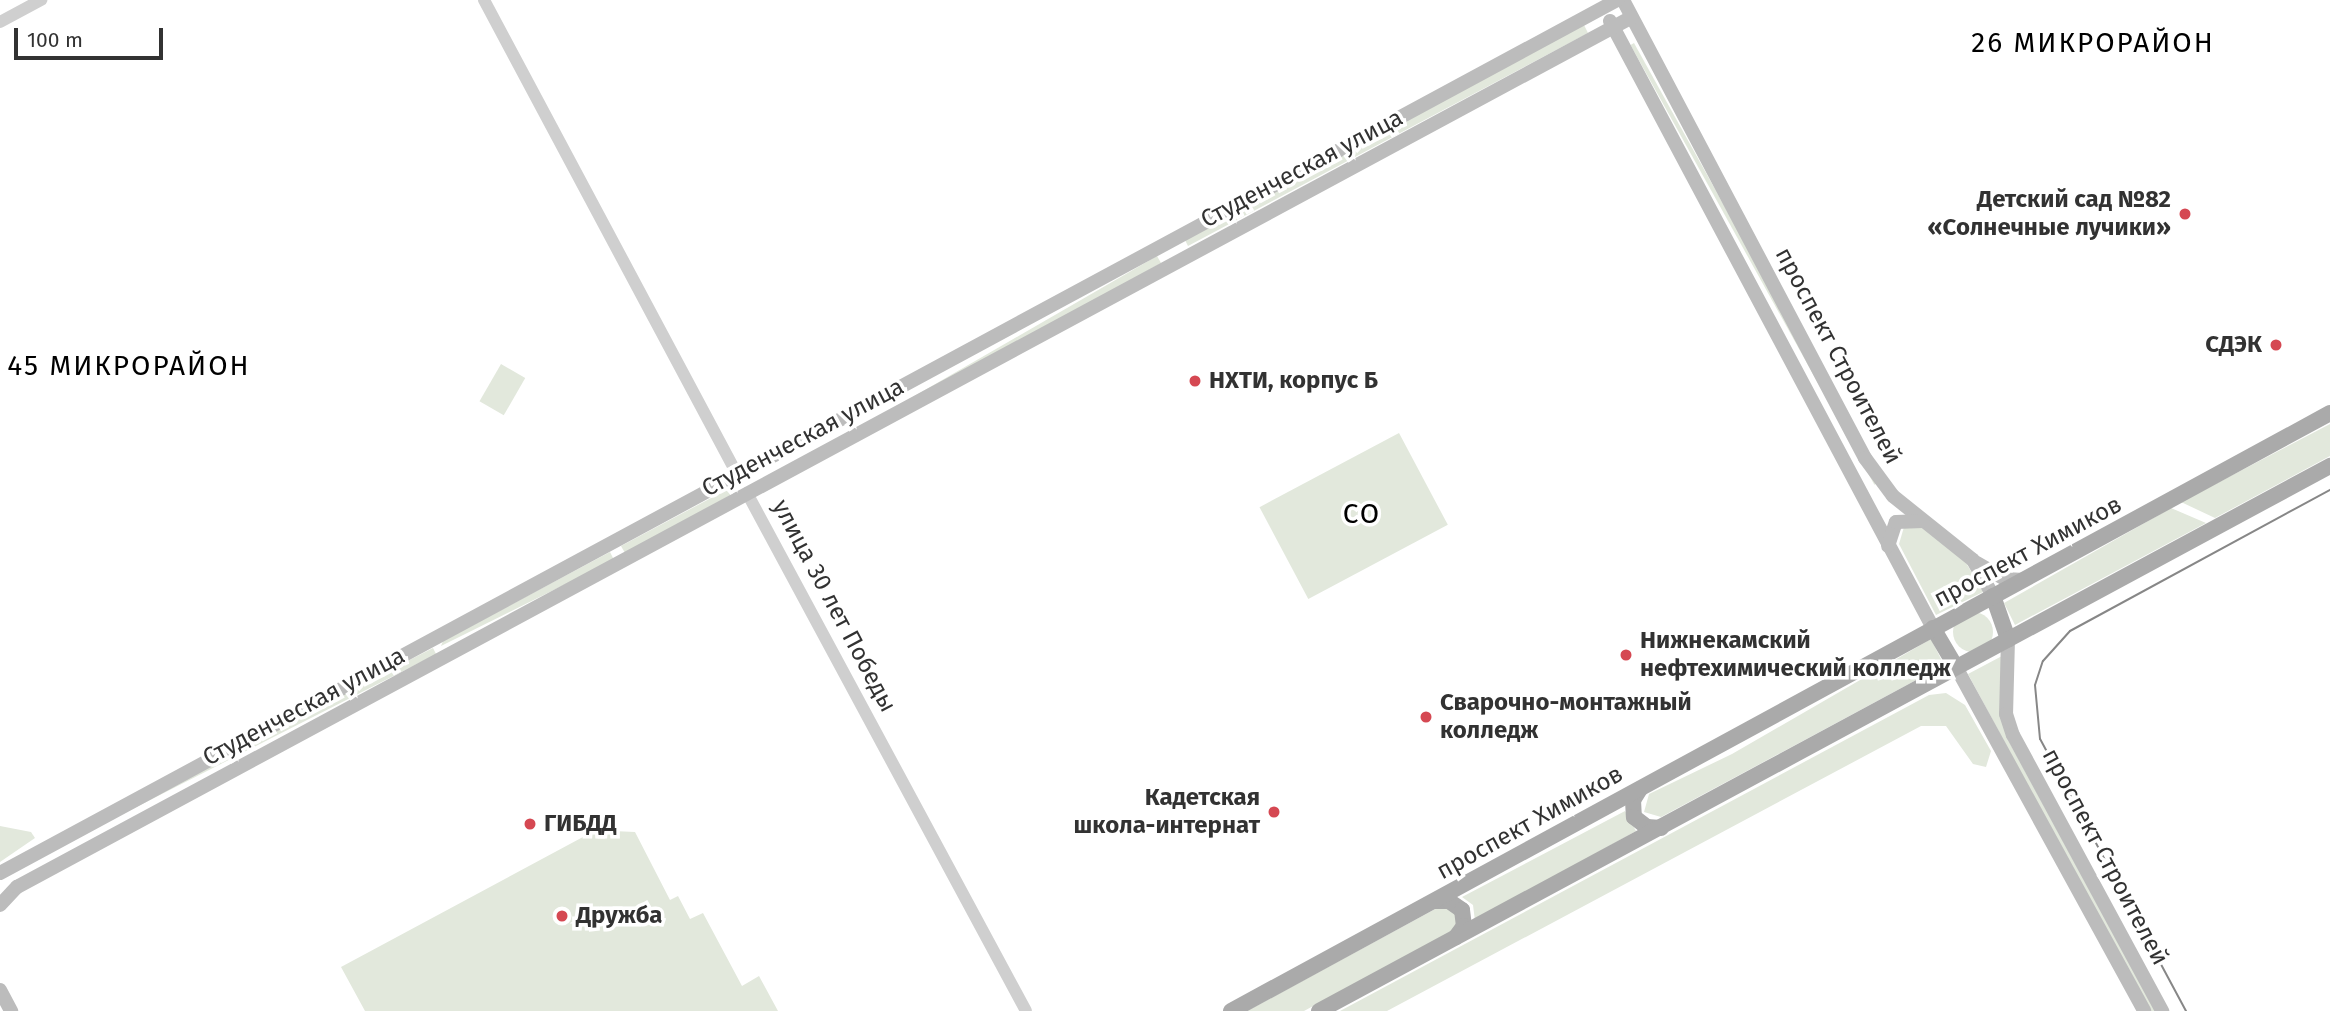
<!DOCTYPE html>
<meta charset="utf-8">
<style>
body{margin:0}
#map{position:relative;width:2330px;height:1011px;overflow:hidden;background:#fff;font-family:"Fira Sans",sans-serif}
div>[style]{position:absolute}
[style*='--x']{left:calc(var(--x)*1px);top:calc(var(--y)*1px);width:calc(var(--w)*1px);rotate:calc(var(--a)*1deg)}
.green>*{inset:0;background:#e2e8dc;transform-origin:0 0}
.round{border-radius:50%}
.tertiary>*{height:12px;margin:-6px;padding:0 6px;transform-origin:6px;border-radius:6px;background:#cfcfcf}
.secondary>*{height:14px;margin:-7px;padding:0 7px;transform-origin:7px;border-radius:7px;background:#bcbcbc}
.primary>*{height:16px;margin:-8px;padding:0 8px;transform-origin:8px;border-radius:8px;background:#aaa}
.tram>*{height:2px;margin:-1px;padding:0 1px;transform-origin:1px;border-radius:1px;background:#878787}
.dots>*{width:19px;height:19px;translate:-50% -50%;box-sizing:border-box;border:4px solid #fff;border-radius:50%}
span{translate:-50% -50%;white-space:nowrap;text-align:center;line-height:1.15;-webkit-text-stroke:7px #fff;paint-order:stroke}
.street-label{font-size:24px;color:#323232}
.poi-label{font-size:24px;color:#323232;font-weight:700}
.right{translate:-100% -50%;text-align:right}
.left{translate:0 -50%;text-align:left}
.quarter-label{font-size:28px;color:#000;letter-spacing:2px}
.scale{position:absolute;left:14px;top:28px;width:149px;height:32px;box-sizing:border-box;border:4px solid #323232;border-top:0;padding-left:9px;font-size:21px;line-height:24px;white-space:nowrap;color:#323232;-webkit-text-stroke:5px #fff;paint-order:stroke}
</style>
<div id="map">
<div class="green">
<div style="clip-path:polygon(1584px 25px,1588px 33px,1188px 246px,1185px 240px)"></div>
<div style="left:1634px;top:43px;width:503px;height:4px;rotate:61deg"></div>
<div style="left:1157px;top:256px;width:8px;height:460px;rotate:60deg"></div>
<div style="left:501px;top:364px;width:28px;height:43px;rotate:30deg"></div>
<div style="clip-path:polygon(2330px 424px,2330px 456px,2215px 518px,2181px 502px)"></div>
<div style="left:1399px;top:433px;width:104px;height:158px;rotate:62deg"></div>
<div style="clip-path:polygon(726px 490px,731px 495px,625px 553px,621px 546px)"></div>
<div style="clip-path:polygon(2171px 508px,2206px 523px,2015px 625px,2004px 603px)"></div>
<div style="clip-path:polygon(1904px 527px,1923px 528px,1965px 561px,1983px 592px,1936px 615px,1899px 544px)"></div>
<div style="clip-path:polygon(610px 552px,614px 560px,441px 646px,443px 641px)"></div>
<div class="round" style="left:1953px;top:612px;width:40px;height:40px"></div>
<div style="clip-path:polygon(1931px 639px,1944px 665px,1661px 817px,1644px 812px,1649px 794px,1732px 754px)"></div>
<div style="left:433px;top:648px;width:7px;height:492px;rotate:63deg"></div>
<div style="clip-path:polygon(2002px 656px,2007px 738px,2155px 1011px,2149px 1011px,1968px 674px)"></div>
<div style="clip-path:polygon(1946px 693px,1965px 705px,1991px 751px,1986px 767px,1973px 764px,1946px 726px,1921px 726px,1387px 1011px,1340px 1011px,1929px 695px)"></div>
<div style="clip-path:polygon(1625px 811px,1636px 831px,1475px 921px,1473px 905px,1462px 897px)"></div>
<div style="clip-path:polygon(609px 823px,613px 831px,635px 832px,670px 900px,678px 896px,690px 919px,703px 913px,742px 986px,759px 976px,778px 1011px,365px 1011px,341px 967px)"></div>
<div style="clip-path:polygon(0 826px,31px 832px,35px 838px,0 862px)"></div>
<div style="clip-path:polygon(1439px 907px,1454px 909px,1458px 923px,1452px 931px,1304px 1011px,1247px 1011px)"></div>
</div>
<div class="tertiary">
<div style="--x:484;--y:0;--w:537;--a:61.91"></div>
<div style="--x:0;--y:22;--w:47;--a:-28.2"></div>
<div style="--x:747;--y:493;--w:588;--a:61.69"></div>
</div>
<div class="secondary">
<div style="--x:1623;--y:0;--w:518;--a:62.15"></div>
<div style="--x:1865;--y:458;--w:47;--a:53.6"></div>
<div style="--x:1893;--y:496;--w:102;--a:38.7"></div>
<div style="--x:1973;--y:560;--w:41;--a:60.9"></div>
<div style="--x:1610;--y:21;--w:688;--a:61.98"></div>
<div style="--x:1888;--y:546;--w:25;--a:-72"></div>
<div style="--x:1896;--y:522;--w:27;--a:-2"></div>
<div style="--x:1977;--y:563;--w:32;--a:30"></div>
<div style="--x:2005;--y:579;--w:19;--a:3"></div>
<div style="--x:2008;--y:639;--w:75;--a:91.5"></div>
<div style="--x:2006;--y:714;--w:22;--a:72"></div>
<div style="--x:2013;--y:735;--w:314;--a:61.6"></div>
<div style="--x:1956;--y:667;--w:392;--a:61.3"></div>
<div style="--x:0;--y:873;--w:1838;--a:-28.36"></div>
<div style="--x:0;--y:905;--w:25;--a:-47"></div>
<div style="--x:17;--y:887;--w:1834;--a:-28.31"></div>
<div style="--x:0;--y:990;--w:24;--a:62"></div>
</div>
<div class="primary">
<div style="--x:1993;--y:596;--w:46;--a:70.8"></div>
<div style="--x:1933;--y:628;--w:45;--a:59.5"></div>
<div style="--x:1640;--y:789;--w:13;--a:122"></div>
<div style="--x:1633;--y:800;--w:17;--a:87"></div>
<div style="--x:1634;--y:817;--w:16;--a:38"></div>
<div style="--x:1647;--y:827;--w:14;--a:4"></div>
<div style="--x:1435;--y:901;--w:14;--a:0"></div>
<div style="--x:1449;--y:901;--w:16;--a:35"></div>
<div style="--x:1462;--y:910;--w:16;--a:83"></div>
<div style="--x:1464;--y:926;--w:14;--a:126"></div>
<div style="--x:1231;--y:1011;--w:1251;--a:-28.55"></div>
<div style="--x:1319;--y:1011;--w:1149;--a:-28.33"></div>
</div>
<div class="tram">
<div style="--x:2186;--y:1011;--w:309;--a:-118.2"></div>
<div style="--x:2040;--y:739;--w:54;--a:-95.3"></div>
<div style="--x:2035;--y:685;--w:25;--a:-72"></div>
<div style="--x:2043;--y:661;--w:40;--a:-48"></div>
<div style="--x:2070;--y:631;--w:296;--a:-28.5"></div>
</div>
<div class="dots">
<div style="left:2185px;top:214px;background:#d54852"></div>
<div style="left:2276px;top:345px;background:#d54852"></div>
<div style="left:1195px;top:381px;background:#d54852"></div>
<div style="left:1626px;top:655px;background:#d54852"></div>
<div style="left:1426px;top:717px;background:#d54852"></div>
<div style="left:1274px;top:812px;background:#d54852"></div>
<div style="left:530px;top:824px;background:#d54852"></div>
<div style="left:562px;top:916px;background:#d54852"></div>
</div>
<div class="street-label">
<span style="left:1302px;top:169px;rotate:-28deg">Студенческая улица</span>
<span style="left:1838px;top:356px;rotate:62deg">проспект Строителей</span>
<span style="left:803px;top:438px;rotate:-28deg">Студенческая улица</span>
<span style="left:2028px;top:552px;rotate:-28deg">проспект Химиков</span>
<span style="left:834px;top:606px;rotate:62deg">улица 30 лет Победы</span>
<span style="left:304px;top:707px;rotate:-28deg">Студенческая улица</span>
<span style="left:1530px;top:823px;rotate:-29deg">проспект Химиков</span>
<span style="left:2105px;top:857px;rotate:62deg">проспект Строителей</span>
</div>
<div class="poi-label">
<span class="right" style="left:2171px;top:214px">Детский сад №82<br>«Солнечные лучики»</span>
<span class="right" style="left:2262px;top:345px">СДЭК</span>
<span class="left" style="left:1209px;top:381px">НХТИ, корпус Б</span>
<span class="left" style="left:1640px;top:655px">Нижнекамский<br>нефтехимический колледж</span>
<span class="left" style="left:1440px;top:717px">Сварочно-монтажный<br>колледж</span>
<span class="right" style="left:1260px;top:812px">Кадетская<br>школа-интернат</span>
<span class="left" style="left:544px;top:824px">ГИБДД</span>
<span class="left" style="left:576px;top:916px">Дружба</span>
</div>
<div class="quarter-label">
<span style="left:2093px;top:43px">26 МИКРОРАЙОН</span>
<span style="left:129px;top:366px">45 МИКРОРАЙОН</span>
<span style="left:1362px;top:514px">СО</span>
</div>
<div class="scale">100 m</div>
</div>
